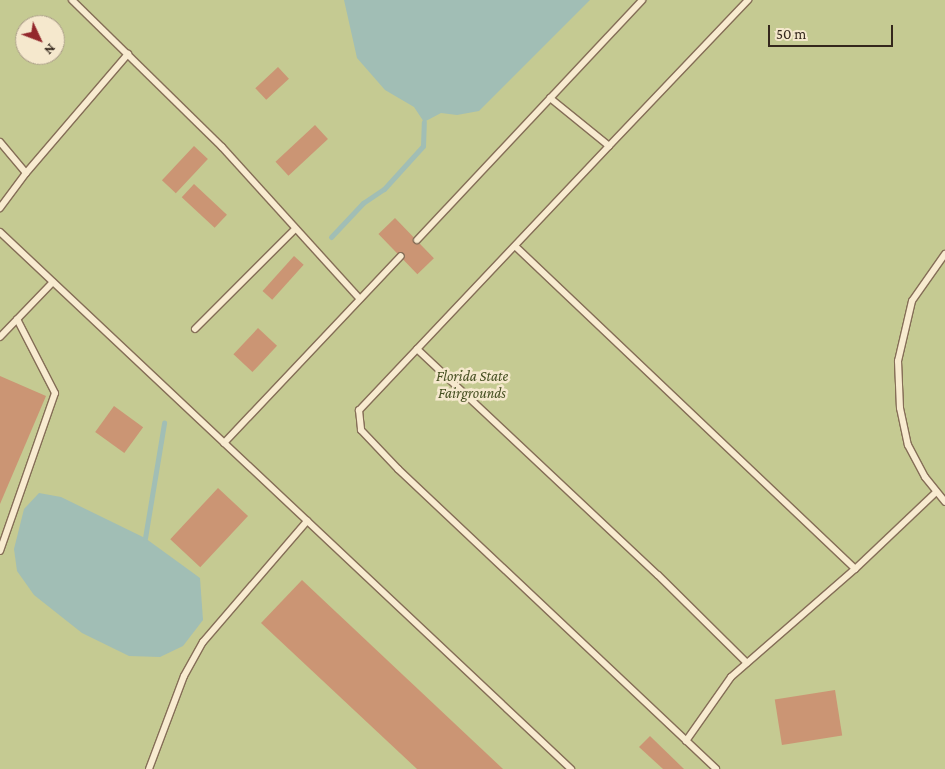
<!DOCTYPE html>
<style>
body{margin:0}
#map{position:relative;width:945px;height:769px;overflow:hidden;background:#edddbe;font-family:"Crimson Pro",serif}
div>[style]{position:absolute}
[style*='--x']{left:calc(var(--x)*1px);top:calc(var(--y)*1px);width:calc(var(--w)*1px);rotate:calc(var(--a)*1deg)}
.green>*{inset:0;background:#c5ca92}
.water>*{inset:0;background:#a1beb5}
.stream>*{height:5px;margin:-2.5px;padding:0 2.5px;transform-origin:2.5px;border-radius:2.5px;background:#a1beb5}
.building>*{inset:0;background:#cb9574;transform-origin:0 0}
.roads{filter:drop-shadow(1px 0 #856e57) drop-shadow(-1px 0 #856e57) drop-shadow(0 1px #856e57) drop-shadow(0 -1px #856e57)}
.lane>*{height:6px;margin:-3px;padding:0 3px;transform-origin:3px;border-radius:3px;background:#f8ebd0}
span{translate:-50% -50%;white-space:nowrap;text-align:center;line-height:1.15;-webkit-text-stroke:5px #f5e8cd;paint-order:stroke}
.park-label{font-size:15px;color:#465022;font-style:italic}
.north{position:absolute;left:15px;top:15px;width:50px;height:50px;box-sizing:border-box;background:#f5e8cd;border:1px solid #a89b86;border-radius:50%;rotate:133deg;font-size:14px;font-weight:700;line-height:20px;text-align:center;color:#34271c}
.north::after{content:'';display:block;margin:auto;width:18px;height:22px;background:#93282c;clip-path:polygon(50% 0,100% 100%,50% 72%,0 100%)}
.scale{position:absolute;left:768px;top:25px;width:125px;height:22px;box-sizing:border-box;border:2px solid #34271c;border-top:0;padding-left:6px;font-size:15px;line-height:18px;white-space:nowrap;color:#34271c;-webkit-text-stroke:4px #f5e8cd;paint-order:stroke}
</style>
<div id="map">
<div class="green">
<div style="clip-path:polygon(evenodd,0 0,945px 0,945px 769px,0 769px,0 0,25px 25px,55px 25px,55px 55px,25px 55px,25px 25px)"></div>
</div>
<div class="water">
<div style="clip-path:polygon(344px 0,590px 0,479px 111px,457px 115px,441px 113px,424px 122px,414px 107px,385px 90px,357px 58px)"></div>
<div style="clip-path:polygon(39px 493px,61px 497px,145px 538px,200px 578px,203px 620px,183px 646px,160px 657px,129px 656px,82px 633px,34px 595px,17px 571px,14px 549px,24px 509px)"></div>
</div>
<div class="stream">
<div style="--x:331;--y:237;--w:47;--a:-46.7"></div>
<div style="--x:363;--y:203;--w:25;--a:-34"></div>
<div style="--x:384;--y:189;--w:58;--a:-47.8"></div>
<div style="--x:423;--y:146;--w:24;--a:-88"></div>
<div style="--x:145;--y:538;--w:117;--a:-80.6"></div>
</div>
<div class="building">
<div style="left:278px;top:67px;width:16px;height:31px;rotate:47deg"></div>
<div style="left:315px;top:125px;width:19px;height:54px;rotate:47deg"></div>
<div style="left:194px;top:146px;width:19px;height:47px;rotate:43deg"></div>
<div style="left:194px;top:184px;width:45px;height:18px;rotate:43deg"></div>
<div style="left:395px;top:218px;width:56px;height:23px;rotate:46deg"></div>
<div style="left:294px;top:256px;width:13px;height:47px;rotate:42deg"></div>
<div style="left:258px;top:328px;width:26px;height:36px;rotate:43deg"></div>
<div style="clip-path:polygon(0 376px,46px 396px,0 504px)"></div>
<div style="left:114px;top:406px;width:36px;height:32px;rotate:36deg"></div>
<div style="left:218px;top:488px;width:41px;height:70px;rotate:43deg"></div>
<div style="clip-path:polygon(302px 580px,503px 769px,417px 769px,261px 623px)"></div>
<div style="left:835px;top:690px;width:46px;height:61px;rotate:81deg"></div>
<div style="clip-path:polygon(650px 736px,684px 769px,663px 769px,639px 747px)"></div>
</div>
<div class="roads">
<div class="lane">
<div style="--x:72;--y:0;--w:210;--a:44.4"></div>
<div style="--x:222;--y:147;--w:205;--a:47.8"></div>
<div style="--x:550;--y:98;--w:76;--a:39.1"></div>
<div style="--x:609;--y:146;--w:202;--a:-46.4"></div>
<div style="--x:0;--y:142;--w:40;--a:50"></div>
<div style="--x:26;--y:173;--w:44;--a:126.6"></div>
<div style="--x:609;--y:146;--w:364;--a:133.4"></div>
<div style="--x:359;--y:410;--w:20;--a:84"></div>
<div style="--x:361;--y:430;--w:54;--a:46.5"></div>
<div style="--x:398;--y:469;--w:437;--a:43.3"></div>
<div style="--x:26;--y:173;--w:157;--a:-49.4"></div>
<div style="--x:0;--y:232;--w:784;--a:43.24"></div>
<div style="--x:417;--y:240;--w:329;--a:-46.8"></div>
<div style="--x:515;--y:246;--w:469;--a:43.5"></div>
<div style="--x:855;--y:569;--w:112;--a:-43.5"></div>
<div style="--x:945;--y:254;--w:57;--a:125.1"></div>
<div style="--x:912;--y:301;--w:62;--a:103.1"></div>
<div style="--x:898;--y:361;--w:47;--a:87.6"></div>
<div style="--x:900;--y:408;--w:38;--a:78"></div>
<div style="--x:908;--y:445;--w:36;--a:62"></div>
<div style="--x:925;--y:477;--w:32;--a:51"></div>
<div style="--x:195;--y:329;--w:141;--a:-45"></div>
<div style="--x:0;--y:337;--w:76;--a:-46.1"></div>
<div style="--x:417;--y:349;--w:330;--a:43.2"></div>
<div style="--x:658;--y:575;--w:125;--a:44.7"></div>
<div style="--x:224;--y:443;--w:257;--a:-46.6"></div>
<div style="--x:0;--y:551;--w:167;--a:-70.8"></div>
<div style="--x:55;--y:393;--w:83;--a:-117.2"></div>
<div style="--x:686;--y:741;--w:78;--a:-54.9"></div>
<div style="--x:731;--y:677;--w:164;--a:-41.1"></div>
<div style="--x:149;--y:769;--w:99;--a:-69.4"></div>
<div style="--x:184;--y:676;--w:39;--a:-61"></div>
<div style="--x:203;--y:642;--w:160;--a:-49.3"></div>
</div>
</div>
<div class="park-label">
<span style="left:472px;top:385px">Florida State<br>Fairgrounds</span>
</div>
<div class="north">N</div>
<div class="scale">50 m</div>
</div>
